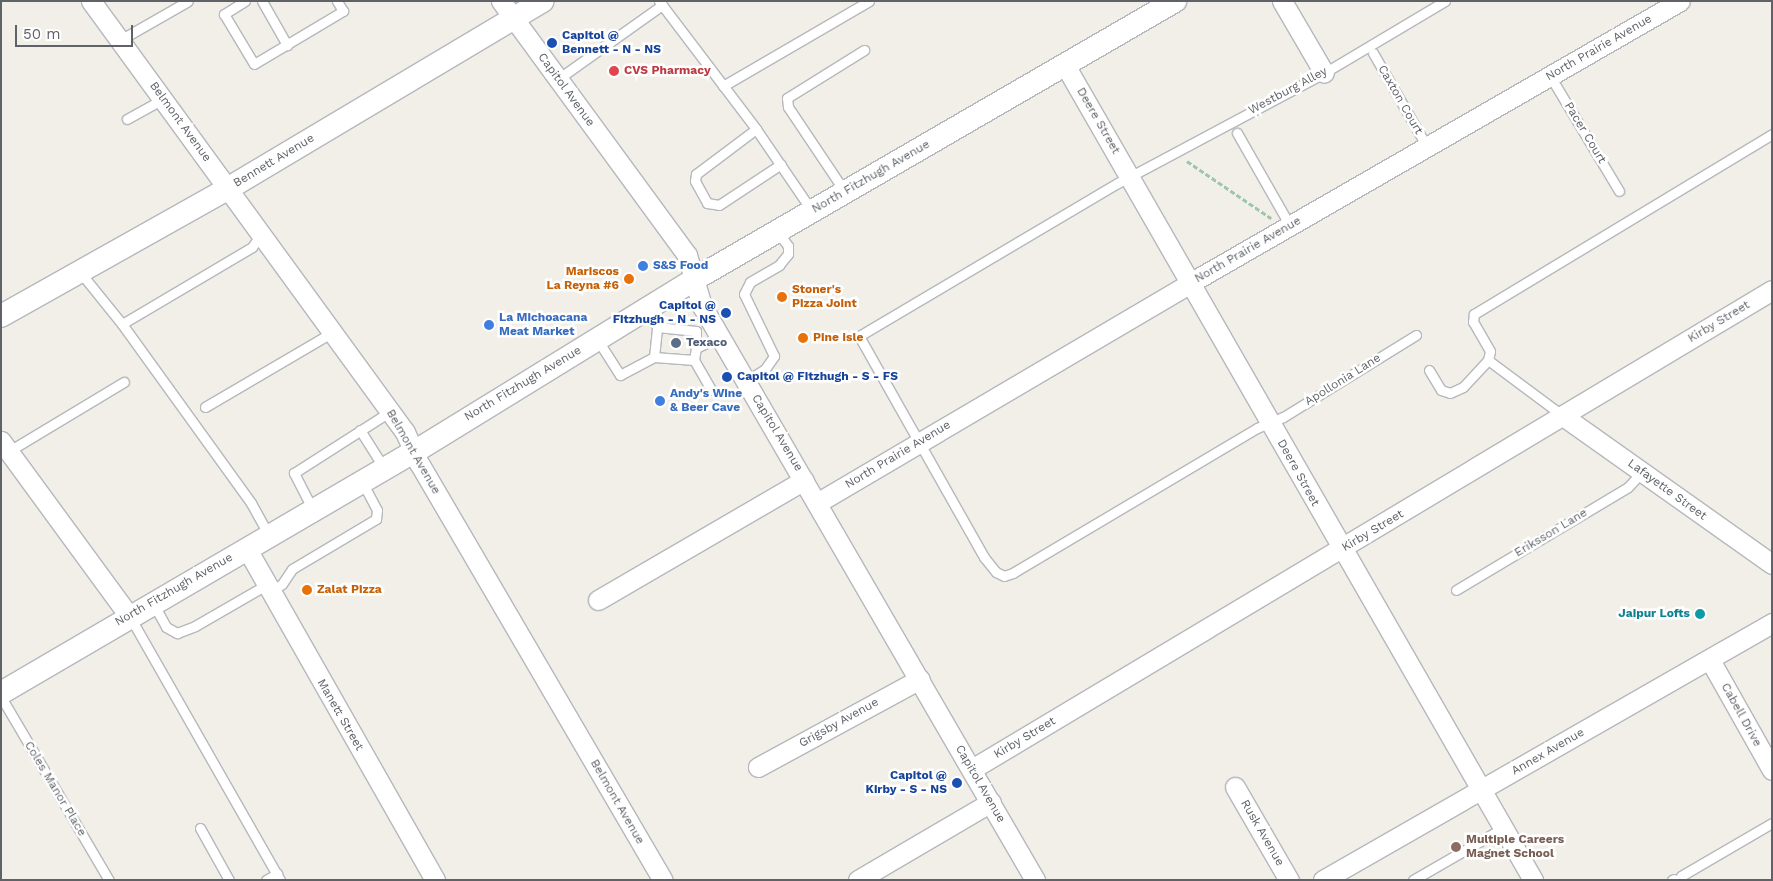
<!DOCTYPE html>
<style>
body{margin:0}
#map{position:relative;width:1773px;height:881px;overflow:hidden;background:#f1efe8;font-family:"Work Sans",sans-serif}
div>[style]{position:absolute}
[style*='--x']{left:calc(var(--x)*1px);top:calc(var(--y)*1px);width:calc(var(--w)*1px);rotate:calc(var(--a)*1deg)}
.path>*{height:2.5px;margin-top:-1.25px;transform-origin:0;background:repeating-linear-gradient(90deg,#9cc7a9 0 5px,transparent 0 7.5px)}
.roads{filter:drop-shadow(1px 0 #b5b8bc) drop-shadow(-1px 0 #b5b8bc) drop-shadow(0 1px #b5b8bc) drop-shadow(0 -1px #b5b8bc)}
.service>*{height:9px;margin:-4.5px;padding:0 4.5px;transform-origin:4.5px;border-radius:4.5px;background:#fff}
.minor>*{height:19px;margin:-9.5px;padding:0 9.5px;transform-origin:9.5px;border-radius:9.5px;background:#fff}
.tertiary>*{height:22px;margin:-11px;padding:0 11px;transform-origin:11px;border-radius:11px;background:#fff}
.dots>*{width:14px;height:14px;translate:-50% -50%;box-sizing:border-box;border:2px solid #fff;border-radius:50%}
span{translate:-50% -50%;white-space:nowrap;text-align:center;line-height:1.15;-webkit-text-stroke:5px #fff;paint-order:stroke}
.transit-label{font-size:12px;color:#164399;font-weight:700}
.left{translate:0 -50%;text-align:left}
.right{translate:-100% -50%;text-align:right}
.street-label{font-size:12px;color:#5f6368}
.health-label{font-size:12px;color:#be3a42;font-weight:700}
.shop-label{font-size:12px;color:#366cbe;font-weight:700}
.food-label{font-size:12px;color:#c56008;font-weight:700}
.service-label{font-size:12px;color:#4e5e75;font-weight:700}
.culture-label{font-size:12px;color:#0d838f;font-weight:700}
.education-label{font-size:12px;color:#785e54;font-weight:700}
.frame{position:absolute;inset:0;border:2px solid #5f6368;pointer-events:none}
.scale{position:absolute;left:15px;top:25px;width:118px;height:22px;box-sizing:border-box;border:2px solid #5f6368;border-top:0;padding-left:6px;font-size:15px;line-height:18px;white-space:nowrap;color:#5f6368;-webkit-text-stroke:4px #fff;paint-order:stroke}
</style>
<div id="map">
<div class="path">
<div style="--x:1187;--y:161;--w:102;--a:34.2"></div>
</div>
<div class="roads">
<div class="service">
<div style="--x:245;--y:1;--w:25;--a:148"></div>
<div style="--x:224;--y:14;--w:58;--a:59"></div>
<div style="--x:254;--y:64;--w:104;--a:-30.8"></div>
<div style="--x:343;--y:11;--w:12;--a:-121"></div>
<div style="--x:262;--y:1;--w:51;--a:60.4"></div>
<div style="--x:659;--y:1;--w:161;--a:52.8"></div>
<div style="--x:756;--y:129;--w:99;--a:55.7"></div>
<div style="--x:120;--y:40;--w:78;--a:-29.8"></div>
<div style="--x:1373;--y:53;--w:108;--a:60.1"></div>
<div style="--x:1550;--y:76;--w:134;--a:59"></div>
<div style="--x:558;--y:79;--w:128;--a:-35.4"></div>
<div style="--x:723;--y:86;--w:169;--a:-30.2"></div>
<div style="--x:127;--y:119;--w:41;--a:-29.1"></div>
<div style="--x:756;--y:129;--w:75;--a:143.1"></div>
<div style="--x:696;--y:174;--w:7;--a:98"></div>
<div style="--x:695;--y:181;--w:25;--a:61"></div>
<div style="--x:707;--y:203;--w:12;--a:9"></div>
<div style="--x:719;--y:205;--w:74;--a:-33.5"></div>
<div style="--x:1237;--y:133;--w:107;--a:60.3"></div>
<div style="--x:845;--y:192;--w:102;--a:-123.8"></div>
<div style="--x:788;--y:107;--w:9;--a:-96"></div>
<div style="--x:787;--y:98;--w:91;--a:-31.9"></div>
<div style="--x:80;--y:272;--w:67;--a:51.1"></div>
<div style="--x:122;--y:324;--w:151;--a:-30.6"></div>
<div style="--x:252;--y:247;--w:16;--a:-55"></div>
<div style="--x:122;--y:324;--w:221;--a:54.2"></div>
<div style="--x:251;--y:503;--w:38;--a:61"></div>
<div style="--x:1416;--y:335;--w:156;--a:148.3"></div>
<div style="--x:1283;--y:417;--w:28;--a:157"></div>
<div style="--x:1257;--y:428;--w:284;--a:149.3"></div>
<div style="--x:1013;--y:573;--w:9;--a:162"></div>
<div style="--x:1004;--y:576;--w:9;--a:-153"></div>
<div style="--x:996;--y:572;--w:19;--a:-129"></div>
<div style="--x:984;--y:557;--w:254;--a:-119.5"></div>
<div style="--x:859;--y:336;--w:301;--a:-30.6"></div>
<div style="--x:1118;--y:183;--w:234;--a:-28.1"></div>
<div style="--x:1324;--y:73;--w:141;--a:-30.8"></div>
<div style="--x:597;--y:339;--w:43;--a:57.4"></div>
<div style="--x:620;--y:375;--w:38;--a:-28"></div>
<div style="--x:654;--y:357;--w:30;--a:-84"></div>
<div style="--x:657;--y:327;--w:21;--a:-121"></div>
<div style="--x:696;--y:348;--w:26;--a:-25"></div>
<div style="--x:654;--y:357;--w:40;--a:4.3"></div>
<div style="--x:694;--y:360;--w:12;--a:-81"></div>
<div style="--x:696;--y:348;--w:17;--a:-90"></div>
<div style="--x:696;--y:331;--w:39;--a:-174"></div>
<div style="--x:694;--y:360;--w:34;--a:60"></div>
<div style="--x:1488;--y:360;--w:94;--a:36.7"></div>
<div style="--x:1429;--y:370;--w:23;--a:59"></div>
<div style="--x:1441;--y:390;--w:9;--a:18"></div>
<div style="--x:1450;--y:393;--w:14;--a:-25"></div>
<div style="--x:1463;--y:387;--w:37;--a:-47"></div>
<div style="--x:1488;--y:360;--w:9;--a:-77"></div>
<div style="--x:1490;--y:351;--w:34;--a:-120"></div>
<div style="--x:1473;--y:322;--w:8;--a:-83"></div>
<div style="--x:1474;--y:314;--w:348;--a:-31.1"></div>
<div style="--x:746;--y:381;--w:22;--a:-32"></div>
<div style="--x:765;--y:369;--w:16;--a:-55"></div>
<div style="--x:774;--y:356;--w:69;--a:-115.8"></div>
<div style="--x:744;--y:294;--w:13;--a:-63"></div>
<div style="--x:750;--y:282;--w:34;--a:-30"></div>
<div style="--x:779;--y:265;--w:14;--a:-51"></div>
<div style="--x:788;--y:254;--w:8;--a:-90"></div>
<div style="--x:788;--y:246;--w:17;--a:-126"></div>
<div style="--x:205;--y:407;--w:148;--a:-30.4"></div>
<div style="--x:360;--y:430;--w:45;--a:57.7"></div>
<div style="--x:9;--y:451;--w:134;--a:-31"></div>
<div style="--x:313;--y:510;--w:42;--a:-117.2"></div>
<div style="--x:294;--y:473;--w:115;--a:-32.6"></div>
<div style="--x:1456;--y:590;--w:200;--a:-30.9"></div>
<div style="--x:1628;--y:487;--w:21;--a:-47"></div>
<div style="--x:270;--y:592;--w:14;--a:-34"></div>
<div style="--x:282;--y:584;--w:18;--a:-56"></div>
<div style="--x:292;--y:569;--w:98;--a:-30.8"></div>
<div style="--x:376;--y:519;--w:9;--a:-84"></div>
<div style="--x:377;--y:510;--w:30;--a:-118"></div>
<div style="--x:154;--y:605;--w:25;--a:61"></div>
<div style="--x:166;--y:627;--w:13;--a:29"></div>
<div style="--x:177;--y:633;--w:19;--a:-21"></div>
<div style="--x:195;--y:626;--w:82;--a:-30"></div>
<div style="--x:130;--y:617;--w:303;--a:60.3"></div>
<div style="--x:1;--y:697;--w:212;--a:59.5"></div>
<div style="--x:200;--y:828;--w:60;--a:60.9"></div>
<div style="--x:1681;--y:876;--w:105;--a:-30.2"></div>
<div style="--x:266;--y:880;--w:13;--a:-29"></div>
<div style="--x:1413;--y:880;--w:104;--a:-30"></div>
<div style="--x:1672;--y:880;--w:2;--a:-27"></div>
</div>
<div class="minor">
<div style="--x:91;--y:1;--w:533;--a:53.93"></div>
<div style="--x:405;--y:432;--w:34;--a:66"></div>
<div style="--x:419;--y:463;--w:483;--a:59.7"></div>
<div style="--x:501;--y:1;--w:315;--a:53.8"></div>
<div style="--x:687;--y:255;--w:53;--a:73.6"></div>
<div style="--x:702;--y:306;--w:664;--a:59.88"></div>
<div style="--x:1282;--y:1;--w:83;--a:59.7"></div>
<div style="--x:1065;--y:65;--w:940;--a:60.13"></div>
<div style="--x:1563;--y:416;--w:256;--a:35.3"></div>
<div style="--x:1;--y:441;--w:217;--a:53.8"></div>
<div style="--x:817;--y:503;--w:433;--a:-30.5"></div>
<div style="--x:1190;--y:283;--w:565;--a:-29.92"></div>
<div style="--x:247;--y:549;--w:381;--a:60.4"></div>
<div style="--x:598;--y:600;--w:238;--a:-30.2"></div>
<div style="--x:1710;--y:660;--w:126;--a:60.6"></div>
<div style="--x:758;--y:767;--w:184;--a:-28.5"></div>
<div style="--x:972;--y:769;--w:932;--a:-30.91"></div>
<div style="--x:1235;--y:787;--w:108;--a:59.9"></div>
<div style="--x:858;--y:880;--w:154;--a:-30.4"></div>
<div style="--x:1323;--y:880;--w:517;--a:-29.79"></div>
</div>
<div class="tertiary">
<div style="--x:1;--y:316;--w:261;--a:-29.3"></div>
<div style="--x:229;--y:188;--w:365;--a:-30.8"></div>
<div style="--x:1;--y:693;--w:478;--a:-30.3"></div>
<div style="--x:414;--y:452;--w:330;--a:-31.6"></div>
<div style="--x:695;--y:279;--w:555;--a:-30.08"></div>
</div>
</div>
<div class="dots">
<div style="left:552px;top:43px;background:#1a4fb4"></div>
<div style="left:614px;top:71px;background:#e0444e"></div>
<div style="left:643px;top:266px;background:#3f7fe0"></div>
<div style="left:629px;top:279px;background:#e8710a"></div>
<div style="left:782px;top:297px;background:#e8710a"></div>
<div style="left:726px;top:313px;background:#1a4fb4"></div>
<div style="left:489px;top:325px;background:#3f7fe0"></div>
<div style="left:803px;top:338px;background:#e8710a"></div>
<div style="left:676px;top:343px;background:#5c6f8a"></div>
<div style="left:727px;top:377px;background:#1a4fb4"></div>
<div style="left:660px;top:401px;background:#3f7fe0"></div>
<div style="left:307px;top:590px;background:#e8710a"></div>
<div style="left:1700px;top:614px;background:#0f9aa8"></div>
<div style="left:957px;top:783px;background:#1a4fb4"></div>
<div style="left:1456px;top:847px;background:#8d6e63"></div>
</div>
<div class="transit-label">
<span class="left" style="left:562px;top:43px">Capitol @<br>Bennett - N - NS</span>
<span class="right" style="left:716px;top:313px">Capitol @<br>Fitzhugh - N - NS</span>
<span class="left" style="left:737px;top:377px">Capitol @ Fitzhugh - S - FS</span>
<span class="right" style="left:947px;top:783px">Capitol @<br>Kirby - S - NS</span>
</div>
<div class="street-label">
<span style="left:1599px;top:48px;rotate:-30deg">North Prairie Avenue</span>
<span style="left:566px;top:90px;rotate:54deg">Capitol Avenue</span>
<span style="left:1288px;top:91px;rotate:-28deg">Westburg Alley</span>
<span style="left:1400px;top:100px;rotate:60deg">Caxton Court</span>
<span style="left:1098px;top:121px;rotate:60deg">Deere Street</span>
<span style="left:180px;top:122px;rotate:54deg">Belmont Avenue</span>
<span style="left:1585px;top:133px;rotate:59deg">Pacer Court</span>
<span style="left:274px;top:161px;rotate:-31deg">Bennett Avenue</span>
<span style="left:871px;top:177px;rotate:-30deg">North Fitzhugh Avenue</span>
<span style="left:1248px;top:250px;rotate:-30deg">North Prairie Avenue</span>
<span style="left:1719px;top:322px;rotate:-31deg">Kirby Street</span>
<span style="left:1343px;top:380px;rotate:-32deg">Apollonia Lane</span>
<span style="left:523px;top:384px;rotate:-31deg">North Fitzhugh Avenue</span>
<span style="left:777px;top:433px;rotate:59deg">Capitol Avenue</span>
<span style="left:413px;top:452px;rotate:60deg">Belmont Avenue</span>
<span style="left:898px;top:455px;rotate:-31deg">North Prairie Avenue</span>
<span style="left:1298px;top:473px;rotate:61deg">Deere Street</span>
<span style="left:1667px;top:490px;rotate:36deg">Lafayette Street</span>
<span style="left:1373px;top:531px;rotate:-31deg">Kirby Street</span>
<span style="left:1551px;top:533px;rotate:-31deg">Eriksson Lane</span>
<span style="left:174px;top:590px;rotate:-30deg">North Fitzhugh Avenue</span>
<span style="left:340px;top:715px;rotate:60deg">Manett Street</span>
<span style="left:1741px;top:715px;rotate:61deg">Cabell Drive</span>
<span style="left:839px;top:723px;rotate:-29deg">Grigsby Avenue</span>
<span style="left:1025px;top:738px;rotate:-31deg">Kirby Street</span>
<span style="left:1548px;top:752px;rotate:-30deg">Annex Avenue</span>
<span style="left:980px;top:784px;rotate:60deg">Capitol Avenue</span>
<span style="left:55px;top:789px;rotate:59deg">Coles Manor Place</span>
<span style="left:617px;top:802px;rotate:60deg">Belmont Avenue</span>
<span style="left:1262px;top:833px;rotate:60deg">Rusk Avenue</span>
</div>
<div class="health-label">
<span class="left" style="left:624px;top:71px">CVS Pharmacy</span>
</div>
<div class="shop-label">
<span class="left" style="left:653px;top:266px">S&amp;S Food</span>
<span class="left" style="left:499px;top:325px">La Michoacana<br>Meat Market</span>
<span class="left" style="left:670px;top:401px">Andy's Wine<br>&amp; Beer Cave</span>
</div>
<div class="food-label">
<span class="right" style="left:619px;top:279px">Mariscos<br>La Reyna #6</span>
<span class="left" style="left:792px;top:297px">Stoner's<br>Pizza Joint</span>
<span class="left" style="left:813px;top:338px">Pine Isle</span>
<span class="left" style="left:317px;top:590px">Zalat Pizza</span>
</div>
<div class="service-label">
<span class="left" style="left:686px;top:343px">Texaco</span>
</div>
<div class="culture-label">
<span class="right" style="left:1690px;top:614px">Jaipur Lofts</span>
</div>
<div class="education-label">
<span class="left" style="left:1466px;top:847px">Multiple Careers<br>Magnet School</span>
</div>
<div class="frame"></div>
<div class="scale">50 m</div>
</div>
